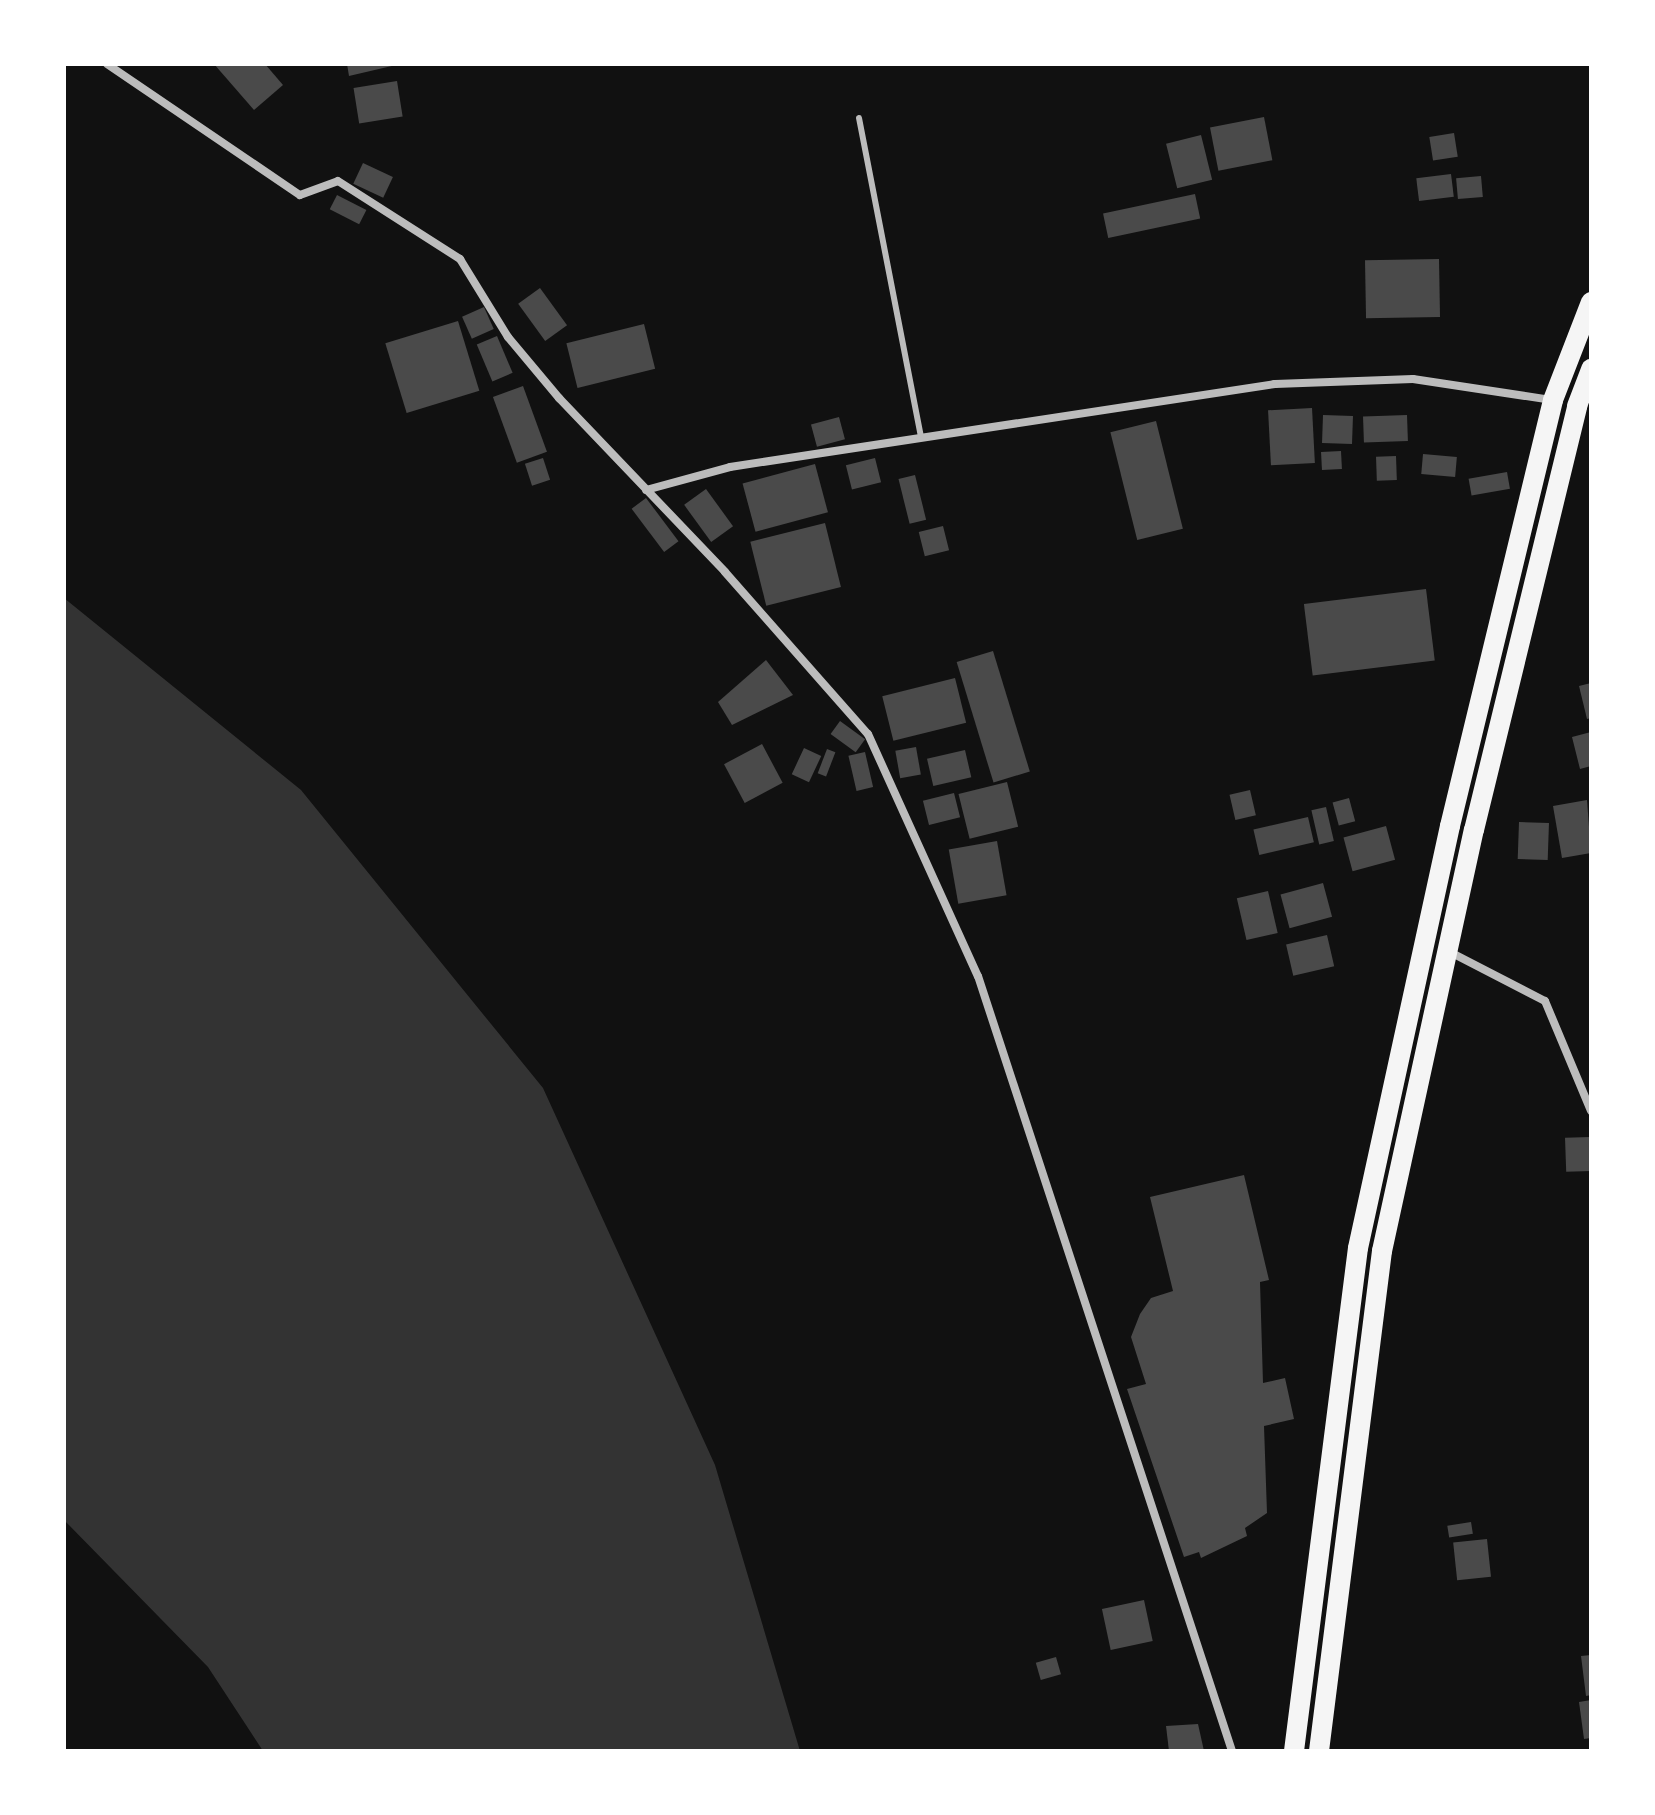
<!DOCTYPE html>
<style>
body{margin:0}
#map{position:relative;width:1655px;height:1815px;overflow:hidden;background:#111;font-family:Rubik,sans-serif}
div>[style]{position:absolute}
[style*='--x']{left:calc(var(--x)*1px);top:calc(var(--y)*1px);width:calc(var(--w)*1px);rotate:calc(var(--a)*1deg)}
.water>*{inset:0;background:#333}
.building>*{inset:0;background:#4a4a4a;transform-origin:0 0}
.service>*{height:6px;margin:-3px;padding:0 3px;transform-origin:3px;border-radius:3px;background:#bcbcbc}
.minor>*{height:8px;margin:-4px;padding:0 4px;transform-origin:4px;border-radius:4px;background:#bcbcbc}
.primary>*{height:20px;margin:-10px;padding:0 10px;transform-origin:10px;border-radius:10px;background:#f5f5f5}
span{translate:-50% -50%;white-space:nowrap;text-align:center;line-height:1.15;-webkit-text-stroke:8px #fff;paint-order:stroke}
.frame{position:absolute;inset:0;border:66px solid #fff;pointer-events:none}
</style>
<div id="map">
<div class="water">
<div style="clip-path:polygon(64px 598px,301px 790px,543px 1088px,715px 1465px,800px 1751px,263px 1751px,208px 1667px,64px 1520px)"></div>
</div>
<div class="building">
<div style="clip-path:polygon(214px 64px,265px 64px,283px 85px,254px 110px)"></div>
<div style="clip-path:polygon(347px 64px,396px 64px,396px 65px,349px 76px)"></div>
<div style="left:397px;top:81px;width:36px;height:44px;rotate:81deg"></div>
<div style="left:1264px;top:117px;width:44px;height:55px;rotate:79deg"></div>
<div style="left:1454px;top:133px;width:24px;height:25px;rotate:81deg"></div>
<div style="left:1201px;top:135px;width:46px;height:36px;rotate:76deg"></div>
<div style="left:363px;top:163px;width:33px;height:23px;rotate:25deg"></div>
<div style="left:1451px;top:174px;width:23px;height:35px;rotate:83deg"></div>
<div style="left:1481px;top:176px;width:21px;height:25px;rotate:85deg"></div>
<div style="left:1195px;top:194px;width:25px;height:94px;rotate:78deg"></div>
<div style="left:337px;top:195px;width:33px;height:16px;rotate:27deg"></div>
<div style="left:1439px;top:259px;width:58px;height:74px;rotate:89deg"></div>
<div style="left:540px;top:288px;width:46px;height:27px;rotate:54deg"></div>
<div style="left:484px;top:307px;width:24px;height:24px;rotate:66deg"></div>
<div style="left:458px;top:321px;width:73px;height:76px;rotate:73deg"></div>
<div style="left:644px;top:324px;width:46px;height:80px;rotate:76deg"></div>
<div style="left:497px;top:336px;width:40px;height:22px;rotate:67deg"></div>
<div style="left:523px;top:386px;width:70px;height:32px;rotate:70deg"></div>
<div style="left:1312px;top:408px;width:55px;height:44px;rotate:87deg"></div>
<div style="left:1323px;top:415px;width:30px;height:28px;rotate:2deg"></div>
<div style="left:1407px;top:415px;width:26px;height:44px;rotate:88deg"></div>
<div style="left:839px;top:417px;width:23px;height:29px;rotate:75deg"></div>
<div style="left:1156px;top:421px;width:111px;height:47px;rotate:76deg"></div>
<div style="left:1341px;top:451px;width:18px;height:20px;rotate:87deg"></div>
<div style="left:1423px;top:454px;width:34px;height:20px;rotate:5deg"></div>
<div style="left:1396px;top:456px;width:24px;height:20px;rotate:88deg"></div>
<div style="left:543px;top:458px;width:23px;height:19px;rotate:72deg"></div>
<div style="left:875px;top:458px;width:25px;height:30px;rotate:76deg"></div>
<div style="left:815px;top:464px;width:50px;height:75px;rotate:75deg"></div>
<div style="left:1507px;top:472px;width:17px;height:39px;rotate:80deg"></div>
<div style="left:915px;top:475px;width:46px;height:17px;rotate:76deg"></div>
<div style="left:706px;top:489px;width:46px;height:27px;rotate:54deg"></div>
<div style="left:646px;top:498px;width:54px;height:18px;rotate:53deg"></div>
<div style="left:825px;top:523px;width:66px;height:77px;rotate:76deg"></div>
<div style="left:943px;top:526px;width:25px;height:25px;rotate:76deg"></div>
<div style="left:1426px;top:589px;width:72px;height:123px;rotate:83deg"></div>
<div style="left:993px;top:651px;width:126px;height:38px;rotate:73deg"></div>
<div style="clip-path:polygon(766px 660px,793px 695px,732px 725px,718px 702px)"></div>
<div style="left:955px;top:678px;width:46px;height:75px;rotate:76deg"></div>
<div style="clip-path:polygon(1591px 683px,1591px 718px,1587px 719px,1579px 686px)"></div>
<div style="left:840px;top:721px;width:31px;height:16px;rotate:36deg"></div>
<div style="clip-path:polygon(1591px 732px,1591px 766px,1580px 769px,1572px 737px)"></div>
<div style="left:762px;top:744px;width:44px;height:43px;rotate:62deg"></div>
<div style="left:916px;top:747px;width:28px;height:21px;rotate:80deg"></div>
<div style="left:804px;top:748px;width:19px;height:29px;rotate:25deg"></div>
<div style="left:827px;top:749px;width:9px;height:26px;rotate:21deg"></div>
<div style="left:965px;top:750px;width:28px;height:39px;rotate:77deg"></div>
<div style="left:865px;top:752px;width:36px;height:17px;rotate:77deg"></div>
<div style="left:1007px;top:782px;width:46px;height:50px;rotate:76deg"></div>
<div style="left:1250px;top:790px;width:26px;height:21px;rotate:77deg"></div>
<div style="left:954px;top:793px;width:25px;height:32px;rotate:76deg"></div>
<div style="left:1349px;top:798px;width:24px;height:17px;rotate:75deg"></div>
<div style="clip-path:polygon(1587px 800px,1591px 853px,1562px 858px,1553px 806px)"></div>
<div style="left:1326px;top:807px;width:35px;height:15px;rotate:77deg"></div>
<div style="left:1308px;top:817px;width:26px;height:56px;rotate:77deg"></div>
<div style="left:1519px;top:822px;width:30px;height:37px;rotate:2deg"></div>
<div style="left:1386px;top:826px;width:35px;height:44px;rotate:75deg"></div>
<div style="left:997px;top:841px;width:55px;height:49px;rotate:80deg"></div>
<div style="left:1323px;top:883px;width:35px;height:44px;rotate:75deg"></div>
<div style="left:1268px;top:891px;width:43px;height:32px;rotate:77deg"></div>
<div style="left:1327px;top:935px;width:32px;height:42px;rotate:77deg"></div>
<div style="left:1590px;top:1137px;width:34px;height:25px;rotate:88deg"></div>
<div style="clip-path:polygon(1244px 1175px,1269px 1280px,1260px 1282px,1263px 1383px,1285px 1378px,1294px 1419px,1264px 1426px,1267px 1513px,1245px 1528px,1247px 1536px,1201px 1558px,1199px 1552px,1184px 1557px,1127px 1389px,1146px 1384px,1131px 1337px,1140px 1314px,1151px 1298px,1173px 1291px,1150px 1197px)"></div>
<div style="left:1471px;top:1522px;width:12px;height:24px;rotate:81deg"></div>
<div style="left:1487px;top:1539px;width:38px;height:34px;rotate:84deg"></div>
<div style="left:1144px;top:1600px;width:42px;height:43px;rotate:78deg"></div>
<div style="clip-path:polygon(1591px 1655px,1591px 1695px,1586px 1696px,1581px 1656px)"></div>
<div style="left:1056px;top:1657px;width:18px;height:21px;rotate:74deg"></div>
<div style="clip-path:polygon(1591px 1700px,1591px 1738px,1584px 1739px,1579px 1702px)"></div>
<div style="clip-path:polygon(1198px 1724px,1204px 1751px,1169px 1751px,1166px 1726px)"></div>
</div>
<div class="service">
<div style="--x:859;--y:118;--w:324;--a:79"></div>
</div>
<div class="minor">
<div style="--x:107;--y:64;--w:233;--a:34.2"></div>
<div style="--x:300;--y:195;--w:40;--a:-20.2"></div>
<div style="--x:338;--y:181;--w:145;--a:32.6"></div>
<div style="--x:460;--y:259;--w:92;--a:58.4"></div>
<div style="--x:508;--y:337;--w:80;--a:50.1"></div>
<div style="--x:559;--y:398;--w:240;--a:46.3"></div>
<div style="--x:725;--y:572;--w:216;--a:48.6"></div>
<div style="--x:868;--y:734;--w:266;--a:65.6"></div>
<div style="--x:978;--y:976;--w:816;--a:71.85"></div>
<div style="--x:646;--y:490;--w:87;--a:-15.3"></div>
<div style="--x:730;--y:467;--w:551;--a:-8.66"></div>
<div style="--x:1275;--y:384;--w:138;--a:-2.1"></div>
<div style="--x:1413;--y:379;--w:141;--a:8.6"></div>
<div style="--x:1448;--y:951;--w:109;--a:27.3"></div>
<div style="--x:1545;--y:1001;--w:119;--a:67.3"></div>
</div>
<div class="primary">
<div style="--x:1294;--y:1751;--w:507;--a:-82.75"></div>
<div style="--x:1358;--y:1248;--w:432;--a:-77.7"></div>
<div style="--x:1450;--y:826;--w:438;--a:-76.4"></div>
<div style="--x:1553;--y:400;--w:105;--a:-68.8"></div>
<div style="--x:1319;--y:1751;--w:504;--a:-82.82"></div>
<div style="--x:1382;--y:1251;--w:431;--a:-77.7"></div>
<div style="--x:1474;--y:830;--w:436;--a:-76.3"></div>
<div style="--x:1577;--y:406;--w:40;--a:-69"></div>
</div>
<div class="frame"></div>
</div>
